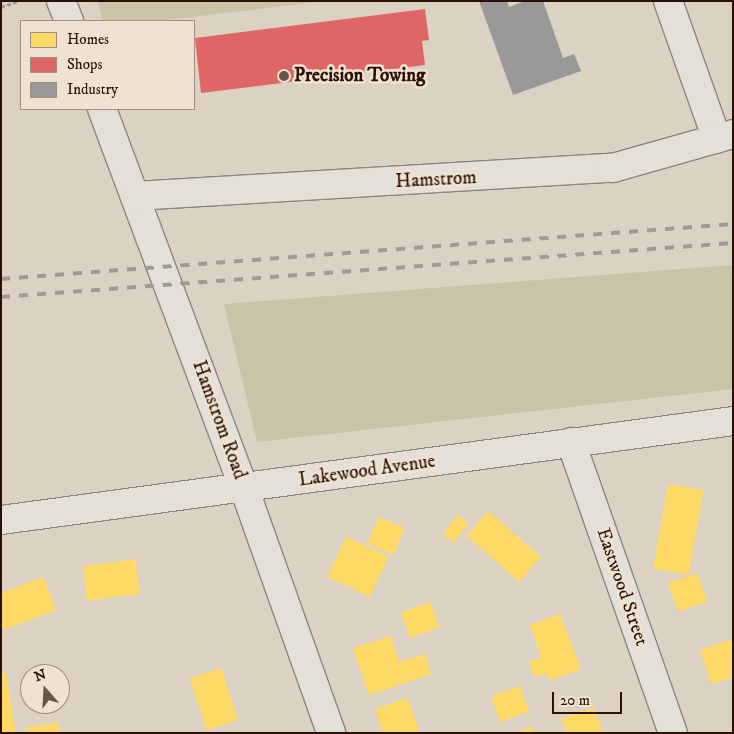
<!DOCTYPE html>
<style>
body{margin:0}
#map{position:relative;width:734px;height:734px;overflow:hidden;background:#dcd2c4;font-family:"IM FELL DW Pica",serif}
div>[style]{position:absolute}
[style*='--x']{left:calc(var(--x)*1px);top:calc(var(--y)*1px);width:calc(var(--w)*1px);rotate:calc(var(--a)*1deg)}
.green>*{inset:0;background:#c8c5a6}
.homes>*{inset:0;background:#ffd966;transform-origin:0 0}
.shops>*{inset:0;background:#e06666}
.industry>*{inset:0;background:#999}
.path>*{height:3px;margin-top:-1.5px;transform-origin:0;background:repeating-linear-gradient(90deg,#a09a94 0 4px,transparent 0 6.5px)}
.roads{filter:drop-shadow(1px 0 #8d847b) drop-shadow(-1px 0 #8d847b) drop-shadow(0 1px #8d847b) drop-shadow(0 -1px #8d847b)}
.minor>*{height:28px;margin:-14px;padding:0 14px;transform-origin:14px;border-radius:14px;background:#e4dfd8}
.rail>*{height:4px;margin-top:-2px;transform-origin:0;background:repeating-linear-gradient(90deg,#a09a94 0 9px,transparent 0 18px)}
.dots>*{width:14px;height:14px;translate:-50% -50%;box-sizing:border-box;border:2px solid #efe2d2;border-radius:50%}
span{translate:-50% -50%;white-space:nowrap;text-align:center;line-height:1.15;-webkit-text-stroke:5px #efe2d2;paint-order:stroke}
.poi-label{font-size:19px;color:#2b1105;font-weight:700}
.left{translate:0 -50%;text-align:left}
.street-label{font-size:19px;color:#2b1105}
.frame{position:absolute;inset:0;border:2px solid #2b1105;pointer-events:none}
.legend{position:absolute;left:20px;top:20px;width:175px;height:90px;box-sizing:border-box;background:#efe2d2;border:1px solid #a18e80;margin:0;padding:6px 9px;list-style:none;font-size:15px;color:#2b1105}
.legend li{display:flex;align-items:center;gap:10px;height:25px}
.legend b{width:25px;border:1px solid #a18e80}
.north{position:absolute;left:20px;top:664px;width:50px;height:50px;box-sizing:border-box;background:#efe2d2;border:1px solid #a18e80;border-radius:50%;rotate:341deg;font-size:14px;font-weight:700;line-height:20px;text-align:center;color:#2b1105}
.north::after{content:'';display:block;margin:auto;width:18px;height:22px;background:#695548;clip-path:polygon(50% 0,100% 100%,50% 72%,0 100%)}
.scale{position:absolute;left:552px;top:692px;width:70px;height:22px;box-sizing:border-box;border:2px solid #2b1105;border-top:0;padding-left:6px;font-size:15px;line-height:18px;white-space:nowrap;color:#2b1105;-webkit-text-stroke:4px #efe2d2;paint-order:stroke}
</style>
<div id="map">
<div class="green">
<div style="clip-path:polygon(97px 1px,324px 1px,158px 21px,103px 21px)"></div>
<div style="clip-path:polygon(733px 265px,733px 389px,257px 442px,224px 304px)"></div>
</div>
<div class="homes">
<div style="left:668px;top:484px;width:36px;height:86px;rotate:10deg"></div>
<div style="left:488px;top:511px;width:70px;height:33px;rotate:41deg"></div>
<div style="left:457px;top:515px;width:14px;height:24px;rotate:36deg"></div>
<div style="left:379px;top:517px;width:28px;height:29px;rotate:23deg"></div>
<div style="left:346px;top:537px;width:47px;height:44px;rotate:25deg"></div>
<div style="left:135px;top:559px;width:35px;height:53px;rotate:82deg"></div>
<div style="left:697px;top:573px;width:30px;height:31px;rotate:70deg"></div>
<div style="clip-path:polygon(43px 577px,56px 610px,1px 631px,1px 593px)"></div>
<div style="left:430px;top:602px;width:27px;height:31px;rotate:70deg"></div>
<div style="clip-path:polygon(560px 614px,581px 669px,549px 681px,546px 673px,534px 677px,529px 662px,541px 657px,530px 625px)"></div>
<div style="clip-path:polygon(391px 636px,399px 662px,425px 654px,431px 674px,369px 695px,353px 648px)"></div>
<div style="clip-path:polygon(733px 639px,733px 677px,711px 684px,700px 650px)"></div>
<div style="left:221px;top:668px;width:55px;height:33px;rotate:72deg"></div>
<div style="clip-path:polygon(1px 673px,6px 673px,16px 733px,1px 733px)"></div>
<div style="left:520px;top:686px;width:27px;height:31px;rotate:70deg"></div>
<div style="clip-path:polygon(407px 698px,420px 733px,383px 733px,375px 709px)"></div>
<div style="clip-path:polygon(594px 707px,603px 733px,566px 733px,561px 719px)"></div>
<div style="clip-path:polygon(58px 722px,60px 733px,27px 733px,26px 728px)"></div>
<div style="clip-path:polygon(532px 726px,534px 733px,515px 733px)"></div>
</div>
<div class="shops">
<div style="clip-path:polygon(425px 9px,429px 40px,422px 41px,425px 65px,201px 93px,195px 38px)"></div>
</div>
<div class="industry">
<div style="clip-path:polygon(479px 1px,507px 1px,509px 7px,525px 1px,543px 1px,563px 58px,574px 54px,581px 71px,513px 95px)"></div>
</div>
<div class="path">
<div style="--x:1;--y:7;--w:18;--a:-19"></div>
</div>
<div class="roads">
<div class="minor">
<div style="--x:61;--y:1;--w:22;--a:68"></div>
<div style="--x:668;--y:1;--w:146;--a:70.5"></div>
<div style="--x:102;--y:109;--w:405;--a:69.5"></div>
<div style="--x:244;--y:488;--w:260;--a:70.4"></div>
<div style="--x:136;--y:196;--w:478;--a:-3.4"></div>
<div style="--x:613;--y:168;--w:125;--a:-15.8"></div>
<div style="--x:571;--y:442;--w:308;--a:70.7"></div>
<div style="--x:1;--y:520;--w:739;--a:-7.7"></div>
</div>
</div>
<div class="rail">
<div style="--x:1;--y:279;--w:734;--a:-4.3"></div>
<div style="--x:1;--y:297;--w:734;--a:-4.22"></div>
</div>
<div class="dots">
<div style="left:284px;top:76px;background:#695548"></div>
</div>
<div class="poi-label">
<span class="left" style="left:294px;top:76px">Precision Towing</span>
</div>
<div class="street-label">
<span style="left:436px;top:180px;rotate:-3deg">Hamstrom</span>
<span style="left:219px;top:420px;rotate:70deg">Hamstrom Road</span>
<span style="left:367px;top:471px;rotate:-8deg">Lakewood Avenue</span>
<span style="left:622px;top:587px;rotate:71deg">Eastwood Street</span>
</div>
<div class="frame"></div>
<ul class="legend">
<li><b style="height:14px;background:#ffd966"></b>Homes</li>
<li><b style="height:14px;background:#e06666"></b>Shops</li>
<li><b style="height:14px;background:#999"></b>Industry</li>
</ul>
<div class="north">N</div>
<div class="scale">20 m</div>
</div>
